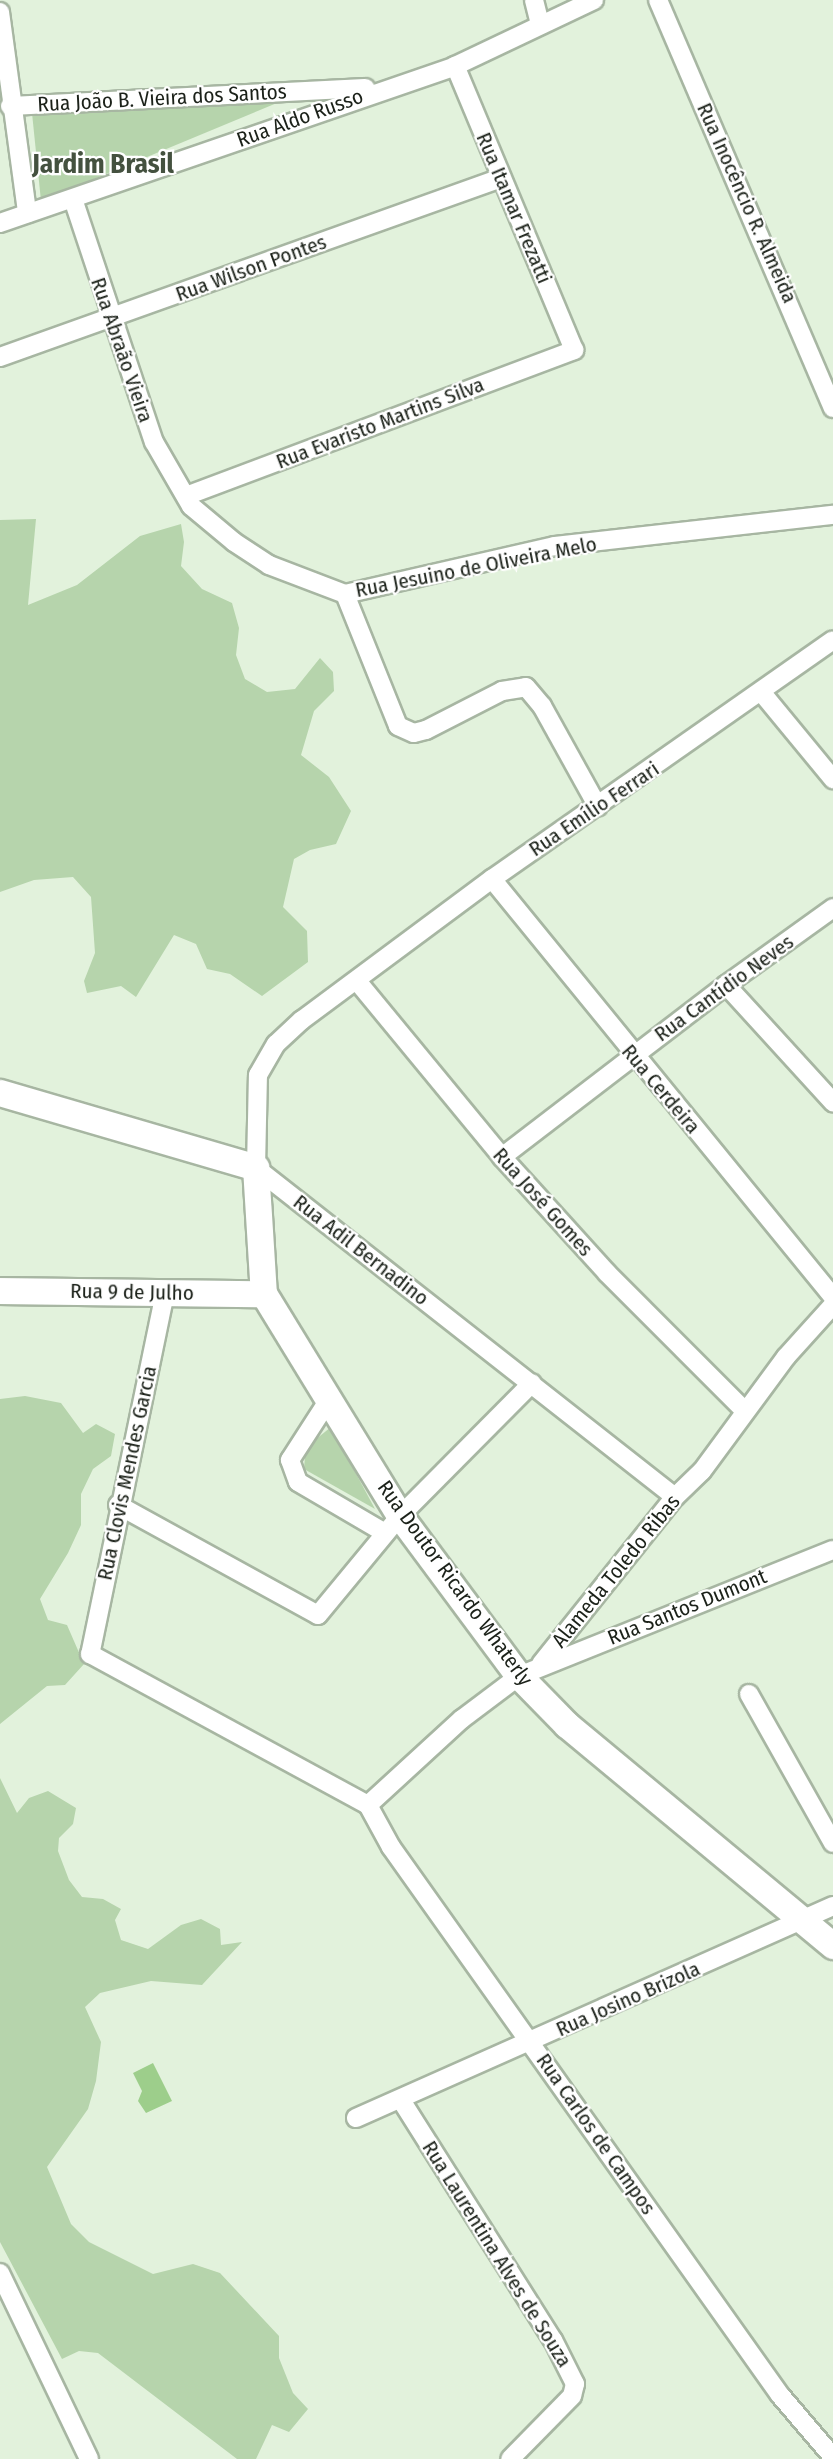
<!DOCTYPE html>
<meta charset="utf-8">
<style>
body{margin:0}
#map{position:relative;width:833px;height:2459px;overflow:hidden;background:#e2f2dc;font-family:"Fira Sans Condensed",sans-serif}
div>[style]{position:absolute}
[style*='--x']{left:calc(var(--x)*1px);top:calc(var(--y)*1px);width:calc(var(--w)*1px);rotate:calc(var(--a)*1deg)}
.green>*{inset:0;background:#b6d4ac}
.water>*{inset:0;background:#9dce8b}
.roads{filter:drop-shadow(2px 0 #a7b6a2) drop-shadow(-2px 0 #a7b6a2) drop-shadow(0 2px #a7b6a2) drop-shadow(0 -2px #a7b6a2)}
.minor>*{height:18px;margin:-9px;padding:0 9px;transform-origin:9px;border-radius:9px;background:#fff}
.secondary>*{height:26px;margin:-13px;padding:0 13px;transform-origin:13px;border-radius:13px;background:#fff}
span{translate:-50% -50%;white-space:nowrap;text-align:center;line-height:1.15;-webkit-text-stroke:4.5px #fff;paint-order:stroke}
.street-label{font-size:21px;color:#1b2119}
.district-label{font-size:27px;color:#44513f;font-weight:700}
</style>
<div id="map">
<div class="green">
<div style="clip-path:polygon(289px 98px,41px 201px,32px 113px)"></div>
<div style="clip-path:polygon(36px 519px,28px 605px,77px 585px,140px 536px,181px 524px,184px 542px,181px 566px,202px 589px,232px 603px,239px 628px,236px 655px,245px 679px,267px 692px,295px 689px,320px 658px,333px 672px,334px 691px,314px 711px,301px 755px,329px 777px,351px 811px,336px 844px,310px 850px,294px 859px,283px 907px,307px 931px,308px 962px,262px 996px,230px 974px,207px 969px,196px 944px,174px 935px,136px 997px,121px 986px,87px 993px,84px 981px,95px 953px,91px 897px,73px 877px,34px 880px,0 892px,0 520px)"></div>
<div style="clip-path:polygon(25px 1396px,61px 1403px,83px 1433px,96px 1424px,115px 1434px,111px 1456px,93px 1469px,81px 1494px,81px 1525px,68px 1553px,40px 1599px,48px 1620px,67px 1625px,84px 1664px,65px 1685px,47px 1686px,0 1724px,0 1399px)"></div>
<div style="clip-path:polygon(331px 1427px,375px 1509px,304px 1469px,305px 1456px,315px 1440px)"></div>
<div style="clip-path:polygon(0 1778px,17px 1813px,29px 1798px,48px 1791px,76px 1808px,73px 1824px,59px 1838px,58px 1851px,69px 1880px,82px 1897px,103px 1899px,121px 1909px,115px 1920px,121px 1940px,148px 1949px,181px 1925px,201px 1919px,220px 1929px,221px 1945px,242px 1942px,202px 1985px,151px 1981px,100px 1993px,85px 2007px,101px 2042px,96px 2081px,88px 2109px,47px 2167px,71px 2224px,89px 2242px,153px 2274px,193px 2264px,220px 2273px,279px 2336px,279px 2358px,293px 2393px,308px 2409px,289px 2432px,272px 2425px,256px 2459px,237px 2459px,98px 2353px,79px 2351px,62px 2359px,0 2242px)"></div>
</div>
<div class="water">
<div style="clip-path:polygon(153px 2063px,172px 2101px,146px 2113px,138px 2101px,142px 2091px,133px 2073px)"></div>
</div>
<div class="roads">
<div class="minor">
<div style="--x:534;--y:0;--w:25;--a:76"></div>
<div style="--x:658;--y:0;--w:444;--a:66.8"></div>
<div style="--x:0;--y:12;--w:203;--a:82.3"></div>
<div style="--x:10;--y:106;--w:356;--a:-2.9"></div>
<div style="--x:73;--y:199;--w:256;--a:71.6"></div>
<div style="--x:154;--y:442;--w:74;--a:60"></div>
<div style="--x:191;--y:506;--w:56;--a:39.9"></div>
<div style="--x:234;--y:542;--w:42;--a:33.3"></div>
<div style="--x:269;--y:565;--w:81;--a:20.9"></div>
<div style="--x:345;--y:594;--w:215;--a:-12.9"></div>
<div style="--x:555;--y:546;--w:280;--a:-6.4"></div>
<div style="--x:0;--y:223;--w:481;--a:-19"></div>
<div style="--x:455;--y:66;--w:154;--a:-25.4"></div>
<div style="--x:0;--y:357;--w:532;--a:-19.66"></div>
<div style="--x:186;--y:496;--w:415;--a:-20.6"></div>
<div style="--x:574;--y:350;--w:308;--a:-112.7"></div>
<div style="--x:345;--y:594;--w:142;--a:68.1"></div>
<div style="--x:398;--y:726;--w:17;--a:24"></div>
<div style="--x:414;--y:733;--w:12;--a:-14"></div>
<div style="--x:426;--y:730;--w:85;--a:-27.2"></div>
<div style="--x:502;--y:691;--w:24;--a:-9"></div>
<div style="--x:526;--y:687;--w:25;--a:50"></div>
<div style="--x:542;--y:706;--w:115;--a:61"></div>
<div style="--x:762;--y:693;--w:112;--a:50.5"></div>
<div style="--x:492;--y:879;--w:539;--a:50.79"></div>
<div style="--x:357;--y:981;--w:228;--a:50.5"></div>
<div style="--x:502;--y:1157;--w:156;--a:47.8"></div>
<div style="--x:607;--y:1273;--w:194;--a:45"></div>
<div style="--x:726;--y:985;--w:159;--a:47.6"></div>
<div style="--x:502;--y:1157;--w:282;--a:-37.5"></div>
<div style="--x:726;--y:985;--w:132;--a:-35.7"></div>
<div style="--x:165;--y:1293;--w:369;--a:101.7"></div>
<div style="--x:90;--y:1654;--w:316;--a:28.5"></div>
<div style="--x:330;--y:1398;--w:74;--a:122.8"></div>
<div style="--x:290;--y:1460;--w:23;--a:70"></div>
<div style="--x:298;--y:1482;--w:101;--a:30.4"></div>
<div style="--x:675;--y:1497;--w:533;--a:-141.86"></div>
<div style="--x:256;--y:1168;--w:93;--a:-88.8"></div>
<div style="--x:258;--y:1075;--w:36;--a:-60"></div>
<div style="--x:276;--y:1044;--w:35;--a:-43"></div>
<div style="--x:302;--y:1020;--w:237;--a:-36.6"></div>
<div style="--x:492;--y:879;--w:416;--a:-35"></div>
<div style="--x:118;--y:1505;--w:228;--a:28.8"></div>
<div style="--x:318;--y:1615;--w:129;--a:-50.4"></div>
<div style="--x:400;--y:1516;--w:187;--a:-45.2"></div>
<div style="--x:541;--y:1664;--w:214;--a:-51.3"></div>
<div style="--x:675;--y:1497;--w:37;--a:-44"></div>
<div style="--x:702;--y:1471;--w:142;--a:-53.6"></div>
<div style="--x:786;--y:1357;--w:70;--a:-47.9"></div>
<div style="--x:749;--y:1694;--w:171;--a:60.6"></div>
<div style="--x:368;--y:1805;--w:48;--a:61.3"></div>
<div style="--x:391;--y:1847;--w:672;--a:54.63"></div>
<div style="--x:780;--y:2395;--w:82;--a:49.5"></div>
<div style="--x:368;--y:1805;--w:127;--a:-42.5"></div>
<div style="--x:462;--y:1719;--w:71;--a:-37"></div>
<div style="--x:519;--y:1676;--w:338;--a:-21.9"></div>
<div style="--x:401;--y:2100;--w:284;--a:57.7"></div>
<div style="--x:553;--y:2340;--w:49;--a:63.4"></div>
<div style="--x:575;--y:2384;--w:12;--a:104"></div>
<div style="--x:572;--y:2396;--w:88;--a:134.5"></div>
<div style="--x:356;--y:2118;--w:522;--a:-23.96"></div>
<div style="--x:0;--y:2273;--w:206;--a:64.4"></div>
</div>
<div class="secondary">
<div style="--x:0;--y:1093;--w:267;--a:16.3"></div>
<div style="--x:256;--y:1168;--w:126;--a:86.4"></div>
<div style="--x:264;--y:1294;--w:260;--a:58.5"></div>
<div style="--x:400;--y:1516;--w:199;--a:53.4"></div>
<div style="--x:519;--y:1676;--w:69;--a:45.6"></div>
<div style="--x:567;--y:1725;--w:346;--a:39.7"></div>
<div style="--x:0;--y:1291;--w:264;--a:0.7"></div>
</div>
</div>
<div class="street-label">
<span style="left:162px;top:98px;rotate:-3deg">Rua João B. Vieira dos Santos</span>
<span style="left:300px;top:118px;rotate:-20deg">Rua Aldo Russo</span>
<span style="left:747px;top:203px;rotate:66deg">Rua Inocêncio R. Almeida</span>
<span style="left:514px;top:208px;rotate:67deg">Rua Itamar Frezatti</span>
<span style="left:251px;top:268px;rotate:-20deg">Rua Wilson Pontes</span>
<span style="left:122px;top:350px;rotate:71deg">Rua Abraão Vieira</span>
<span style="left:380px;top:423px;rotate:-21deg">Rua Evaristo Martins Silva</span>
<span style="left:476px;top:567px;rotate:-11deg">Rua Jesuino de Oliveira Melo</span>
<span style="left:594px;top:809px;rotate:-34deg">Rua Emílio Ferrari</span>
<span style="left:724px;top:988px;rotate:-36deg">Rua Cantídio Neves</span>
<span style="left:661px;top:1089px;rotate:50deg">Rua Cerdeira</span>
<span style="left:543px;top:1202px;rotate:48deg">Rua José Gomes</span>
<span style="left:361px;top:1250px;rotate:38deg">Rua Adil Bernadino</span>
<span style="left:132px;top:1292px;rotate:1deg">Rua 9 de Julho</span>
<span style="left:127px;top:1473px;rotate:-78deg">Rua Clovis Mendes Garcia</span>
<span style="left:616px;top:1571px;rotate:-51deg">Alameda Toledo Ribas</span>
<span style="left:455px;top:1583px;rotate:54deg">Rua Doutor Ricardo Whaterly</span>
<span style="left:687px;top:1607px;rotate:-22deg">Rua Santos Dumont</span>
<span style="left:628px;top:1999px;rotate:-24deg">Rua Josino Brizola</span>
<span style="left:596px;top:2134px;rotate:55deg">Rua Carlos de Campos</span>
<span style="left:497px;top:2254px;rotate:58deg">Rua Laurentina Alves de Souza</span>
</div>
<div class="district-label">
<span style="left:103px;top:165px">Jardim Brasil</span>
</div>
</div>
